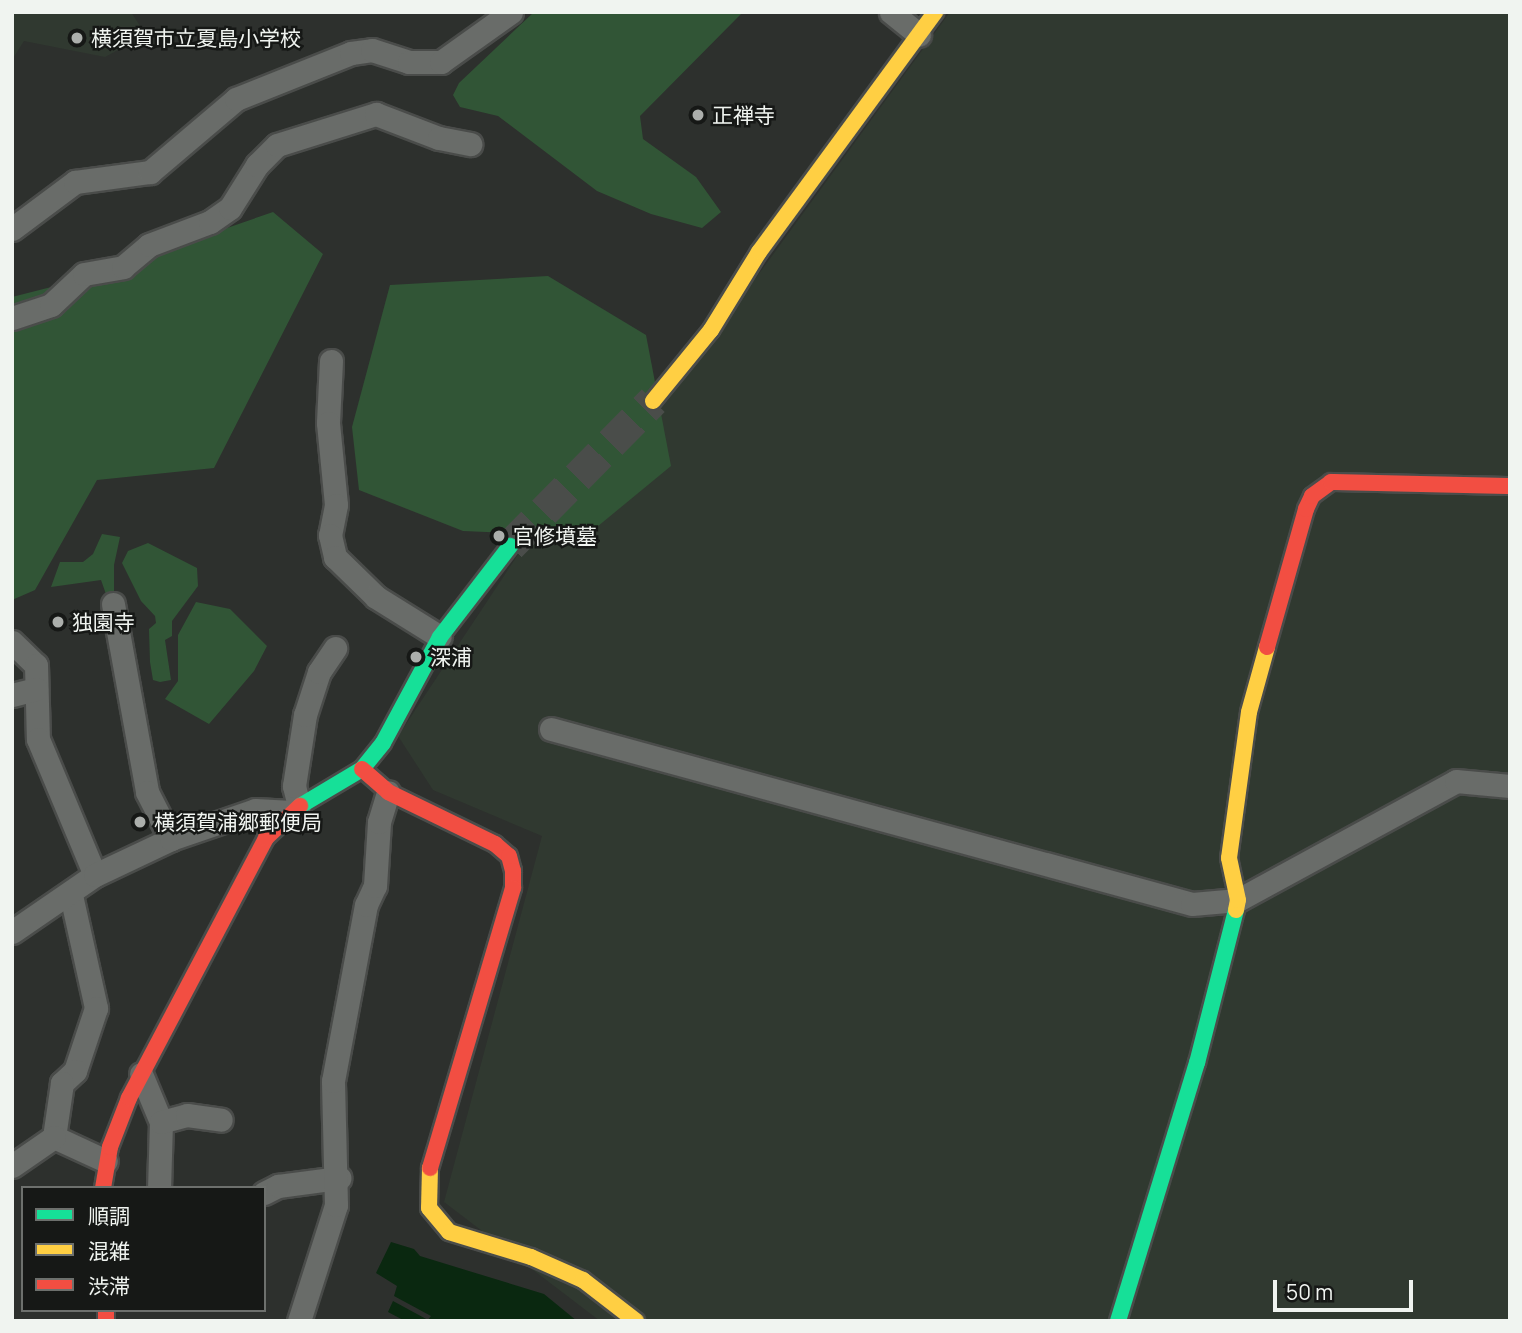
<!DOCTYPE html>
<meta charset="utf-8">
<style>
body{margin:0}
#map{position:relative;width:1522px;height:1333px;overflow:hidden;background:#2d302d;font-family:Manrope,"Noto Sans JP",sans-serif}
div>[style]{position:absolute}
[style*='--x']{left:calc(var(--x)*1px);top:calc(var(--y)*1px);width:calc(var(--w)*1px);rotate:calc(var(--a)*1deg)}
.built>*{inset:0;background:#303930}
.green>*{inset:0;background:#315536}
.water>*{inset:0;background:#0a2810}
.secondary-tunnel>*{height:32px;margin-top:-16px;transform-origin:0;background:repeating-linear-gradient(90deg,#4a4d4a 0 32px,transparent 0 48px)}
.roads{filter:drop-shadow(2px 0 #4a4c4a) drop-shadow(-2px 0 #4a4c4a) drop-shadow(0 2px #4a4c4a) drop-shadow(0 -2px #4a4c4a)}
.street>*{height:23px;margin:-11.5px;padding:0 11.5px;transform-origin:11.5px;border-radius:11.5px;background:#696c69}
.fast>*{height:16px;margin:-8px;padding:0 8px;transform-origin:8px;border-radius:8px;background:#16e098}
.slow>*{height:16px;margin:-8px;padding:0 8px;transform-origin:8px;border-radius:8px;background:#ffcf43}
.jam>*{height:16px;margin:-8px;padding:0 8px;transform-origin:8px;border-radius:8px;background:#f24e42}
.dots>*{width:19px;height:19px;translate:-50% -50%;box-sizing:border-box;border:4px solid #161816;border-radius:50%}
span{translate:-50% -50%;white-space:nowrap;text-align:center;line-height:1.15;-webkit-text-stroke:5px #161816;paint-order:stroke}
.poi-label{font-size:21px;color:#f0f4f0}
.left{translate:0 -50%;text-align:left}
.frame{position:absolute;inset:0;border:14px solid #f0f4f0;pointer-events:none}
.legend{position:absolute;left:21px;top:1186px;width:245px;height:126px;box-sizing:border-box;background:#161816;border:2px solid #6d706d;margin:0;padding:9px 12px;list-style:none;font-size:21px;color:#f0f4f0}
.legend li{display:flex;align-items:center;gap:14px;height:35px}
.legend b{width:35px;border:2px solid #6d706d}
.scale{position:absolute;left:1273px;top:1280px;width:140px;height:32px;box-sizing:border-box;border:4px solid #f0f4f0;border-top:0;padding-left:9px;font-size:21px;line-height:24px;white-space:nowrap;color:#f0f4f0;-webkit-text-stroke:5px #161816;paint-order:stroke}
</style>
<div id="map">
<div class="built">
<div style="clip-path:polygon(12px 12px,131px 12px,146px 35px,105px 57px,24px 41px,12px 60px)"></div>
<div style="clip-path:polygon(950px 12px,1510px 12px,1510px 1321px,600px 1321px,444px 1202px,542px 836px,433px 790px,398px 736px,527px 541px,685px 375px)"></div>
</div>
<div class="green">
<div style="clip-path:polygon(534px 12px,743px 12px,640px 116px,643px 139px,696px 177px,721px 212px,702px 228px,651px 214px,597px 191px,498px 116px,460px 107px,453px 95px,459px 83px)"></div>
<div style="clip-path:polygon(273px 212px,323px 254px,214px 468px,97px 480px,35px 590px,12px 600px,12px 297px,71px 282px)"></div>
<div style="clip-path:polygon(548px 276px,646px 335px,671px 466px,586px 536px,463px 531px,359px 490px,352px 427px,390px 285px)"></div>
<div style="clip-path:polygon(102px 534px,120px 537px,114px 565px,114px 596px,107px 597px,101px 580px,51px 587px,60px 562px,83px 562px,93px 554px)"></div>
<div style="clip-path:polygon(148px 543px,197px 568px,198px 586px,172px 621px,172px 636px,165px 640px,171px 680px,160px 682px,153px 680px,150px 662px,149px 629px,156px 623px,155px 616px,141px 601px,122px 563px,128px 551px)"></div>
<div style="clip-path:polygon(196px 602px,230px 609px,267px 646px,254px 671px,209px 724px,165px 699px,178px 681px,178px 635px)"></div>
</div>
<div class="water">
<div style="clip-path:polygon(391px 1242px,414px 1249px,420px 1256px,544px 1294px,577px 1321px,405px 1321px,388px 1312px,393px 1301px,428px 1320px,431px 1316px,394px 1296px,397px 1286px,376px 1273px)"></div>
</div>
<div class="secondary-tunnel">
<div style="--x:510;--y:546;--w:204;--a:-45.4"></div>
</div>
<div class="roads">
<div class="street">
<div style="--x:891;--y:12;--w:36;--a:39"></div>
<div style="--x:12;--y:229;--w:79;--a:-36.7"></div>
<div style="--x:75;--y:182;--w:76;--a:-7.6"></div>
<div style="--x:150;--y:172;--w:113;--a:-40.3"></div>
<div style="--x:236;--y:99;--w:124;--a:-21.8"></div>
<div style="--x:351;--y:53;--w:21;--a:-8"></div>
<div style="--x:372;--y:50;--w:39;--a:18"></div>
<div style="--x:409;--y:62;--w:32;--a:0"></div>
<div style="--x:441;--y:62;--w:86;--a:-35.5"></div>
<div style="--x:12;--y:318;--w:41;--a:-18.4"></div>
<div style="--x:51;--y:305;--w:45;--a:-43.2"></div>
<div style="--x:84;--y:274;--w:40;--a:-10"></div>
<div style="--x:123;--y:267;--w:34;--a:-40"></div>
<div style="--x:149;--y:245;--w:65;--a:-20.7"></div>
<div style="--x:210;--y:222;--w:24;--a:-35"></div>
<div style="--x:230;--y:208;--w:51;--a:-57.9"></div>
<div style="--x:257;--y:165;--w:28;--a:-45"></div>
<div style="--x:277;--y:145;--w:104;--a:-17.4"></div>
<div style="--x:376;--y:114;--w:67;--a:20.9"></div>
<div style="--x:439;--y:138;--w:32;--a:11"></div>
<div style="--x:331;--y:361;--w:62;--a:92.8"></div>
<div style="--x:328;--y:423;--w:82;--a:84.4"></div>
<div style="--x:336;--y:505;--w:31;--a:101"></div>
<div style="--x:330;--y:535;--w:23;--a:77"></div>
<div style="--x:335;--y:557;--w:57;--a:44.3"></div>
<div style="--x:376;--y:597;--w:75;--a:32"></div>
<div style="--x:113;--y:604;--w:191;--a:79.7"></div>
<div style="--x:147;--y:792;--w:53;--a:62.9"></div>
<div style="--x:12;--y:642;--w:33;--a:44"></div>
<div style="--x:36;--y:665;--w:74;--a:88.5"></div>
<div style="--x:38;--y:739;--w:147;--a:67.3"></div>
<div style="--x:12;--y:695;--w:25;--a:-14"></div>
<div style="--x:551;--y:729;--w:664;--a:15.27"></div>
<div style="--x:1192;--y:904;--w:46;--a:-5"></div>
<div style="--x:1238;--y:900;--w:248;--a:-28.6"></div>
<div style="--x:1456;--y:781;--w:54;--a:5.3"></div>
<div style="--x:299;--y:806;--w:21;--a:-104"></div>
<div style="--x:294;--y:786;--w:72;--a:-81.2"></div>
<div style="--x:305;--y:715;--w:45;--a:-72"></div>
<div style="--x:319;--y:672;--w:29;--a:-56"></div>
<div style="--x:71;--y:895;--w:116;--a:77.5"></div>
<div style="--x:96;--y:1008;--w:66;--a:108.4"></div>
<div style="--x:75;--y:1071;--w:18;--a:137"></div>
<div style="--x:62;--y:1083;--w:55;--a:98.4"></div>
<div style="--x:54;--y:1137;--w:57;--a:24.8"></div>
<div style="--x:12;--y:932;--w:101;--a:-34.5"></div>
<div style="--x:95;--y:875;--w:84;--a:-25.3"></div>
<div style="--x:171;--y:839;--w:89;--a:-19"></div>
<div style="--x:255;--y:810;--w:37;--a:3"></div>
<div style="--x:141;--y:1074;--w:52;--a:67.4"></div>
<div style="--x:161;--y:1122;--w:66;--a:91.7"></div>
<div style="--x:161;--y:1122;--w:27;--a:-15"></div>
<div style="--x:187;--y:1115;--w:34;--a:8"></div>
<div style="--x:12;--y:1166;--w:51;--a:-34.6"></div>
<div style="--x:264;--y:1193;--w:16;--a:-27"></div>
<div style="--x:278;--y:1186;--w:62;--a:-7.5"></div>
<div style="--x:299;--y:1321;--w:122;--a:-72.3"></div>
<div style="--x:336;--y:1205;--w:124;--a:-91.4"></div>
<div style="--x:333;--y:1081;--w:179;--a:-79.4"></div>
<div style="--x:366;--y:905;--w:21;--a:-65"></div>
<div style="--x:375;--y:886;--w:64;--a:-86.4"></div>
<div style="--x:379;--y:822;--w:31;--a:-73"></div>
</div>
<div class="fast">
<div style="--x:300;--y:806;--w:72;--a:-30.8"></div>
<div style="--x:362;--y:769;--w:33;--a:-51"></div>
<div style="--x:383;--y:743;--w:120;--a:-61.7"></div>
<div style="--x:440;--y:637;--w:115;--a:-52.4"></div>
<div style="--x:1118;--y:1321;--w:270;--a:-73"></div>
<div style="--x:1197;--y:1063;--w:158;--a:-75.7"></div>
</div>
<div class="slow">
<div style="--x:653;--y:401;--w:92;--a:-50.8"></div>
<div style="--x:711;--y:330;--w:92;--a:-58.4"></div>
<div style="--x:759;--y:252;--w:298;--a:-53.7"></div>
<div style="--x:1236;--y:910;--w:10;--a:-79"></div>
<div style="--x:1238;--y:900;--w:43;--a:-102.1"></div>
<div style="--x:1229;--y:858;--w:147;--a:-82.2"></div>
<div style="--x:1249;--y:712;--w:67;--a:-74.5"></div>
<div style="--x:430;--y:1168;--w:40;--a:91.4"></div>
<div style="--x:429;--y:1208;--w:31;--a:50"></div>
<div style="--x:449;--y:1232;--w:86;--a:17"></div>
<div style="--x:531;--y:1257;--w:57;--a:23.9"></div>
<div style="--x:583;--y:1280;--w:67;--a:37.7"></div>
</div>
<div class="jam">
<div style="--x:1267;--y:647;--w:143;--a:-74.2"></div>
<div style="--x:1306;--y:509;--w:14;--a:-65"></div>
<div style="--x:1312;--y:496;--w:24;--a:-36"></div>
<div style="--x:1331;--y:482;--w:179;--a:1.3"></div>
<div style="--x:362;--y:769;--w:35;--a:41"></div>
<div style="--x:388;--y:792;--w:119;--a:25.9"></div>
<div style="--x:495;--y:844;--w:18;--a:41"></div>
<div style="--x:509;--y:856;--w:16;--a:75"></div>
<div style="--x:513;--y:871;--w:17;--a:90"></div>
<div style="--x:513;--y:888;--w:292;--a:106.5"></div>
<div style="--x:103;--y:1188;--w:42;--a:-80.3"></div>
<div style="--x:110;--y:1147;--w:53;--a:-68.8"></div>
<div style="--x:129;--y:1098;--w:294;--a:-62.2"></div>
<div style="--x:266;--y:838;--w:47;--a:-43.3"></div>
<div style="--x:106;--y:1310;--w:11;--a:90"></div>
</div>
</div>
<div class="dots">
<div style="left:77px;top:38px;background:#acafac"></div>
<div style="left:698px;top:115px;background:#acafac"></div>
<div style="left:499px;top:536px;background:#acafac"></div>
<div style="left:58px;top:622px;background:#acafac"></div>
<div style="left:416px;top:657px;background:#acafac"></div>
<div style="left:140px;top:822px;background:#acafac"></div>
</div>
<div class="poi-label">
<span class="left" style="left:91px;top:38px">横須賀市立夏島小学校</span>
<span class="left" style="left:712px;top:115px">正禅寺</span>
<span class="left" style="left:513px;top:536px">官修墳墓</span>
<span class="left" style="left:72px;top:622px">独園寺</span>
<span class="left" style="left:430px;top:657px">深浦</span>
<span class="left" style="left:154px;top:822px">横須賀浦郷郵便局</span>
</div>
<div class="frame"></div>
<ul class="legend">
<li><b style="height:9px;background:#16e098"></b>順調</li>
<li><b style="height:9px;background:#ffcf43"></b>混雑</li>
<li><b style="height:9px;background:#f24e42"></b>渋滞</li>
</ul>
<div class="scale">50 m</div>
</div>
